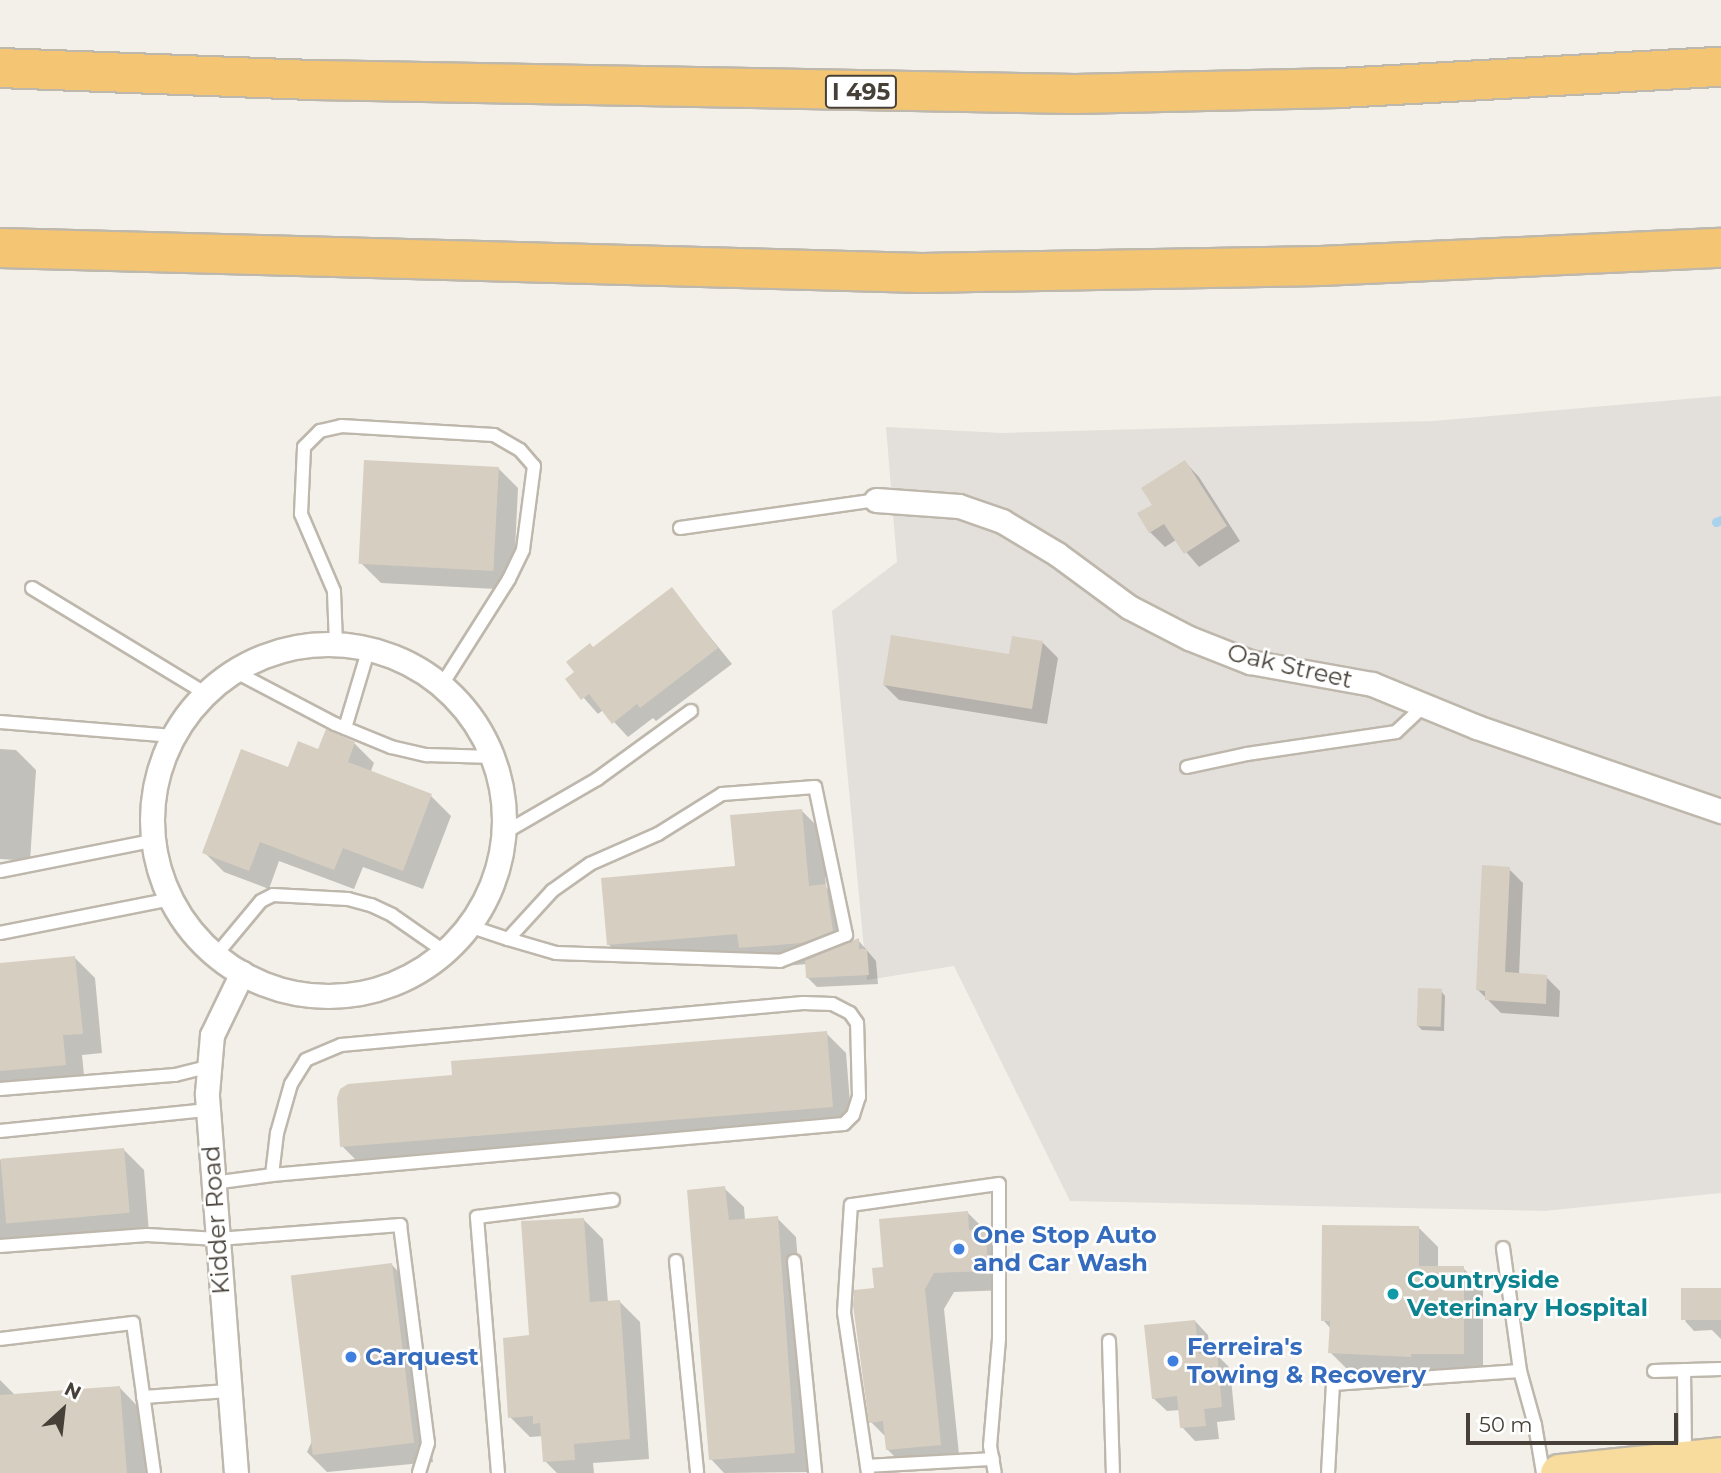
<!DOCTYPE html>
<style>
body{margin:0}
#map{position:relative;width:1721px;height:1473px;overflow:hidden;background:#f3f0e9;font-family:Montserrat,sans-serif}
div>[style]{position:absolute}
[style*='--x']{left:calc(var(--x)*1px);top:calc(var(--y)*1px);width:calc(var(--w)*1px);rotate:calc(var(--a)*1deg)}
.industrial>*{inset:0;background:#e3dfda}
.shadow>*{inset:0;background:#0003}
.stream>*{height:9px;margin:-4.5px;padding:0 4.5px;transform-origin:4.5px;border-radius:4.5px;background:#a9d2ec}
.building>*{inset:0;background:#d7cec2;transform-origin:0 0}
.roads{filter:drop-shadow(2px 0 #beb7ac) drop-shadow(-2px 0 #beb7ac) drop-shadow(0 2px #beb7ac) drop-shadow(0 -2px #beb7ac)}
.service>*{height:12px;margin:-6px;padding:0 6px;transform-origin:6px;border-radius:6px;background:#fff}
.minor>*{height:23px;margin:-11.5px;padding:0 11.5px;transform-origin:11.5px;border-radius:11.5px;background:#fff}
.minor>.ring{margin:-11.5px;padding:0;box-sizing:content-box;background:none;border:23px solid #fff;border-radius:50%}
.primary>*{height:37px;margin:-18.5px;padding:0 18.5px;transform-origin:18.5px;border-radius:18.5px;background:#f7dc9e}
.motorway>*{height:38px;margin:-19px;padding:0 19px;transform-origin:19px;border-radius:19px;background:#f4c673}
.dots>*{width:19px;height:19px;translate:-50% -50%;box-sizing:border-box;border:4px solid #fff;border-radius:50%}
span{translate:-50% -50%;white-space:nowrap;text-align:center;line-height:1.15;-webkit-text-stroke:5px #fff;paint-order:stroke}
.shield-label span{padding:2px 5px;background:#fff;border:2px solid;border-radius:5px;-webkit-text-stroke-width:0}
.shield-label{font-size:23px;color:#464038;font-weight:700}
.street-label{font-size:24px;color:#464038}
.shop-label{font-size:24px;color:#366cbe;font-weight:700}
.left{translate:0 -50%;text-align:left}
.culture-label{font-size:24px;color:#0d838f;font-weight:700}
.north{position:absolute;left:28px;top:1375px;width:70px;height:70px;-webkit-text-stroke:5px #fff;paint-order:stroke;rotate:27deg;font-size:19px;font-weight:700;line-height:28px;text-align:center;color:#464038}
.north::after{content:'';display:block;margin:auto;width:24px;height:32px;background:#464038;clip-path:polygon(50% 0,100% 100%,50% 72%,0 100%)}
.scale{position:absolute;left:1466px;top:1413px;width:212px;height:32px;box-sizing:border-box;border:4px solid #464038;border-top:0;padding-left:9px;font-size:21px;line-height:24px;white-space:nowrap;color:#464038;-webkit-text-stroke:5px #fff;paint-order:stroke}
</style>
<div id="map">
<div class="industrial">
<div style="clip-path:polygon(1721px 396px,1721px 1193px,1544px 1211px,1070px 1201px,954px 966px,867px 980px,832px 611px,897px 562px,886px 427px,1002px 433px,1433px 421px)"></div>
</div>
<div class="shadow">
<div style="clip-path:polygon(1185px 462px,1199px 477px,1240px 541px,1199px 567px,1176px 540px,1165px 547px,1150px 532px,1140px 514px,1154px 505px)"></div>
<div style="clip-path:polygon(498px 468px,518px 488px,513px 590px,381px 583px,361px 563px)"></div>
<div style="clip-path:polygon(672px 590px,732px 664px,656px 721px,653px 718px,628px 737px,603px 710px,598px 714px,568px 680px,594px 649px)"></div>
<div style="clip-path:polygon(1043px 643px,1058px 658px,1047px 724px,899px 700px,884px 685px,1010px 656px)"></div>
<div style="clip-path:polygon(354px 743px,374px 763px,371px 771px,431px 796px,451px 816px,423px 889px,363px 867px,354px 889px,279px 861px,269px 889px,224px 872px,204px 852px,289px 769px,319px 751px)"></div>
<div style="clip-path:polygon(0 749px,16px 750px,36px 770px,30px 861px,0 859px)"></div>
<div style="clip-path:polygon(802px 811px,822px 831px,826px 887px,846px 906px,851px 942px,858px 940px,876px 961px,878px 984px,817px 987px,807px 977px,807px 964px,760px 968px,746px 954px,628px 964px,608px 944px,736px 868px)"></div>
<div style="clip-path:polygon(1509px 869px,1523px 883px,1519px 975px,1546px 977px,1560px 991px,1559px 1017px,1501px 1013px,1478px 990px)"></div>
<div style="clip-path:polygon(75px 958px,95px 978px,102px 1053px,82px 1055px,85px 1085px,0 1093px,0 965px)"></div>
<div style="clip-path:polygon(1441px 991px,1445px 996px,1444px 1031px,1422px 1030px,1418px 1026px)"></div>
<div style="clip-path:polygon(826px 1033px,846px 1053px,852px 1127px,362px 1166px,342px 1146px,453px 1077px)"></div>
<div style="clip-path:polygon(124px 1150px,144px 1170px,149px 1233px,0 1245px,0 1160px)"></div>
<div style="clip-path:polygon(724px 1188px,744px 1207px,745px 1220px,777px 1218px,796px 1237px,814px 1472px,724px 1473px,711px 1459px)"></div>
<div style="clip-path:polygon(968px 1213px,1006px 1251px,1007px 1290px,954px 1292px,944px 1309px,960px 1464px,907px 1469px,887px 1449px,886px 1437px,871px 1422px,876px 1290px,885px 1269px)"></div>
<div style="clip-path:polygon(583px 1219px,603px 1239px,608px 1303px,620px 1302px,640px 1322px,649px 1459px,593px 1463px,594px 1473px,557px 1473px,545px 1461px,543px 1436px,530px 1437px,510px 1417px,531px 1337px)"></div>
<div style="clip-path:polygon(1418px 1227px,1438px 1247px,1438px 1268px,1463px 1268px,1483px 1288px,1483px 1374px,1431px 1377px,1350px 1372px,1330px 1352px,1331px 1329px,1323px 1320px)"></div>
<div style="clip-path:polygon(392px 1265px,411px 1285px,433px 1462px,327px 1472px,307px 1452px)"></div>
<div style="clip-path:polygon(1721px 1289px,1721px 1339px,1712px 1330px,1694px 1331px,1685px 1321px)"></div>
<div style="clip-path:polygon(1195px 1321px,1208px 1335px,1210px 1355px,1216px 1354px,1230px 1368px,1235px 1420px,1217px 1422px,1219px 1439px,1195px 1441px,1182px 1427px,1180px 1410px,1167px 1411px,1153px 1398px)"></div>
<div style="clip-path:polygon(0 1380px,15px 1395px,120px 1388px,148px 1417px,153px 1473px,0 1473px)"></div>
</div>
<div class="stream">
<div style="--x:1716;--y:522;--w:5;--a:-22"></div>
</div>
<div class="building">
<div style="left:364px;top:460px;width:135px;height:104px;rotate:3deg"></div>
<div style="clip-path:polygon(1185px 460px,1227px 526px,1184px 554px,1164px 524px,1149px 533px,1137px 513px,1152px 505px,1141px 488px)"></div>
<div style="clip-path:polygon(672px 587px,718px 648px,640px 708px,637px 704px,612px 724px,589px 694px,581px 700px,565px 679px,574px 672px,566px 662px,590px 643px,593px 647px)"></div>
<div style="clip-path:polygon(891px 635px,1009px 654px,1012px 636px,1043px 641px,1032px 709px,883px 685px)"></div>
<div style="clip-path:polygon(326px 729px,355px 742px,348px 762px,432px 794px,403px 871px,343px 848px,334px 870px,260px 842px,249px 871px,202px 853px,241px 749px,288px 767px,298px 741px,318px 749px)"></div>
<div style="clip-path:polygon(802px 809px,809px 886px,826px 884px,833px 931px,802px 943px,739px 948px,737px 934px,607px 945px,601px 878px,735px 866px,730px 815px)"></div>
<div style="clip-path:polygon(1482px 865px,1510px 867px,1505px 972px,1547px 975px,1546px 1004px,1485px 1000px,1485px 991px,1476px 990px)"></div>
<div style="clip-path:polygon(859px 938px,859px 949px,867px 949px,869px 975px,806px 978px,805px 961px)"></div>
<div style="clip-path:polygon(75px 956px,83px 1034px,63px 1035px,66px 1065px,0 1071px,0 963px)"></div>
<div style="left:1418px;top:988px;width:24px;height:38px;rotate:2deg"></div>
<div style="clip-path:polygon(827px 1031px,833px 1107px,340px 1147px,337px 1098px,340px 1089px,348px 1084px,452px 1075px,451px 1061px)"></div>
<div style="left:124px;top:1148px;width:65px;height:124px;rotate:85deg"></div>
<div style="clip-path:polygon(725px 1186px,729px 1220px,778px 1216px,795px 1453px,709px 1460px,687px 1190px)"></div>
<div style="clip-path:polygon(968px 1211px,969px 1230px,986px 1229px,988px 1271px,934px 1273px,925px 1289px,941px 1445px,886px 1450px,883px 1421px,869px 1423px,853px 1305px,854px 1290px,874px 1288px,872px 1268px,883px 1267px,879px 1219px)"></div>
<div style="clip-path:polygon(584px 1218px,590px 1302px,620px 1300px,630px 1439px,574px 1444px,575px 1460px,543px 1462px,540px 1423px,533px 1424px,533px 1416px,508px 1418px,503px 1338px,529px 1335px,521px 1221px)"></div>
<div style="clip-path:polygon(1322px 1225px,1419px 1226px,1419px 1266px,1464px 1266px,1464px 1354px,1411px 1354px,1411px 1357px,1328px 1353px,1330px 1321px,1321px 1321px)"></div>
<div style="left:392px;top:1263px;width:181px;height:102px;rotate:83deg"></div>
<div style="left:1721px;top:1288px;width:32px;height:40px;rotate:90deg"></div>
<div style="clip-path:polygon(1195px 1320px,1199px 1354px,1217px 1352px,1222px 1407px,1204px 1409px,1206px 1426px,1180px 1428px,1177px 1396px,1152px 1399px,1144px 1325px)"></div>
<div style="clip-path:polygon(120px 1386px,127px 1473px,0 1473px,0 1395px)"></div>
</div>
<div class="roads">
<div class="service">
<div style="--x:680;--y:528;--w:198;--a:-8.1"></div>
<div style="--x:32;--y:588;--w:204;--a:31.3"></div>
<div style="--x:336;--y:644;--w:53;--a:-92.2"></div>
<div style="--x:334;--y:591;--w:84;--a:-113.2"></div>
<div style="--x:301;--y:514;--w:67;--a:-87.4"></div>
<div style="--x:304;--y:447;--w:23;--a:-45"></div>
<div style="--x:320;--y:431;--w:22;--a:-13"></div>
<div style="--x:341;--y:426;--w:153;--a:3.4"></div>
<div style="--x:494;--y:435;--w:30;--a:30"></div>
<div style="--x:520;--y:450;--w:21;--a:49"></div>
<div style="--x:534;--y:466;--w:85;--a:97.5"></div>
<div style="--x:523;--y:550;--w:32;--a:116"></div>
<div style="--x:509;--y:579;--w:127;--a:122.4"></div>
<div style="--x:234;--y:671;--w:114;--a:27.7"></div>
<div style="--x:335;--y:724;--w:61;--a:22.3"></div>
<div style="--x:391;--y:747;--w:37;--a:13"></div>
<div style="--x:427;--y:755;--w:66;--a:1.7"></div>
<div style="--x:0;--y:722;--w:174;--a:4.6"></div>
<div style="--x:345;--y:728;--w:84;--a:-73.3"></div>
<div style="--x:1187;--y:767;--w:61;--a:-12.2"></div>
<div style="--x:1247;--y:754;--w:151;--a:-8.4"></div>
<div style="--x:1396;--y:732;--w:40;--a:-43"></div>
<div style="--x:504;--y:833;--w:108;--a:-30.1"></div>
<div style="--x:597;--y:779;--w:116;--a:-35.9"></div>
<div style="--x:0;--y:871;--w:155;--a:-11.2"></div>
<div style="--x:469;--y:926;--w:41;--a:18.4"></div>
<div style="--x:508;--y:939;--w:50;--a:16.3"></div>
<div style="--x:556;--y:953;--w:224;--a:2"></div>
<div style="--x:780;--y:961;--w:71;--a:-21.5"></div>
<div style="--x:846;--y:935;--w:151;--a:-101.8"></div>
<div style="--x:815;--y:787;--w:93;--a:175.7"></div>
<div style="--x:722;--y:794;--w:75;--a:148"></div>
<div style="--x:658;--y:834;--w:74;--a:156.2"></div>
<div style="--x:590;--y:864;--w:47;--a:144.6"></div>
<div style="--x:552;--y:891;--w:65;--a:132.5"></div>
<div style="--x:0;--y:933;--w:174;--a:-11.2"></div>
<div style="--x:216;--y:955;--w:70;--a:-50.2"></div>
<div style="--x:261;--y:901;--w:13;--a:-27"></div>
<div style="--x:273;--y:895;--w:75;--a:3.1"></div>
<div style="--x:348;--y:899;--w:24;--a:15"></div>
<div style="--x:371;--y:905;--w:23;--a:25"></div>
<div style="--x:392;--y:915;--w:65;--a:34.9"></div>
<div style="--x:0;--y:1089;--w:176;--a:-4.6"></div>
<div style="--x:175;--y:1075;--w:34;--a:-14"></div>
<div style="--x:0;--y:1131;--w:209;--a:-5.8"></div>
<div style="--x:213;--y:1183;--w:60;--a:-7.7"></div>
<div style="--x:272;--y:1175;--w:574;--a:-5.1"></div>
<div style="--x:844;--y:1124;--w:13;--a:-45"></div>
<div style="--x:853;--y:1115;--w:19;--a:-72"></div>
<div style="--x:859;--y:1097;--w:74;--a:-91.5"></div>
<div style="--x:857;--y:1023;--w:12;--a:-125"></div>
<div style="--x:850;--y:1013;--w:20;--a:-153"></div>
<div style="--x:832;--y:1004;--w:29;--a:-178"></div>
<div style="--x:803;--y:1003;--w:464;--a:174.8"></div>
<div style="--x:341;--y:1045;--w:38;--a:157"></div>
<div style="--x:306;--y:1060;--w:28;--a:122"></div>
<div style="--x:291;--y:1084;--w:51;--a:105.9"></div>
<div style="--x:277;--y:1133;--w:42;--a:96.8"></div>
<div style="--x:0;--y:1246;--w:147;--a:-4.3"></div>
<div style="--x:147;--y:1235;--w:71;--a:3.2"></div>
<div style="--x:218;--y:1239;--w:183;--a:-4.4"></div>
<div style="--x:400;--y:1225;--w:220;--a:82.7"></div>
<div style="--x:428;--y:1443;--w:31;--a:107"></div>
<div style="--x:1503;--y:1248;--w:124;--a:82.1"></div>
<div style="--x:676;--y:1261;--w:213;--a:84.3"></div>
<div style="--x:794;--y:1261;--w:213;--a:84.3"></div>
<div style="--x:0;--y:1339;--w:134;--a:-6.9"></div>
<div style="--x:133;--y:1323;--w:151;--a:82"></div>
<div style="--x:1109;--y:1341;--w:132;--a:88.3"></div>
<div style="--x:1684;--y:1370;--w:87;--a:89.3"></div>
<div style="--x:1654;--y:1371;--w:67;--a:-1.7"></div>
<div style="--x:143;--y:1397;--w:86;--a:-4"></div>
<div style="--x:867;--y:1466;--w:126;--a:-3.2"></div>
<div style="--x:498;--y:1473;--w:257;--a:-94.7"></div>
<div style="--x:477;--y:1217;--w:137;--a:-7.1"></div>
<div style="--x:868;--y:1473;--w:163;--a:-98.5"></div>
<div style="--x:844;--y:1312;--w:107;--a:-86.3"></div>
<div style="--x:851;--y:1205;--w:149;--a:-8.1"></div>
<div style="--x:999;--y:1184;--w:155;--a:90"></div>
<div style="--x:999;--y:1339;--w:107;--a:94.8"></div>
<div style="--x:990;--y:1446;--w:27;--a:80"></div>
<div style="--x:1328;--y:1473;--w:89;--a:-86.8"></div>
<div style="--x:1333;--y:1384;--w:187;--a:-4"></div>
<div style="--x:1520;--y:1371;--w:56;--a:74.5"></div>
<div style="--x:1535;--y:1425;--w:49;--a:80.5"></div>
</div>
<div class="minor">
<div style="--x:876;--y:500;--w:83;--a:4.1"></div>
<div style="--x:959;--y:506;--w:46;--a:19.2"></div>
<div style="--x:1002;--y:521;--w:64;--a:31"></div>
<div style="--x:1057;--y:554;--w:89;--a:36.4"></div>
<div style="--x:1129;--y:607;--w:68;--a:27.3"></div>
<div style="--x:1189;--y:638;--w:66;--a:21.5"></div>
<div style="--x:1250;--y:662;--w:124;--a:10.2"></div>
<div style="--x:1372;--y:684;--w:113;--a:22.3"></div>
<div style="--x:1477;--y:727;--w:258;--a:19"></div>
<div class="ring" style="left:152px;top:644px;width:329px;height:329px"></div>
<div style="--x:236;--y:1473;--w:381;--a:-94.4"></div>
<div style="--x:207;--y:1093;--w:58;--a:-85.1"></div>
<div style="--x:212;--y:1035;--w:69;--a:-64.2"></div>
</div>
<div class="primary">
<div style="--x:1559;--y:1473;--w:163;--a:-6"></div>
</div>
<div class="motorway">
<div style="--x:0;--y:68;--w:314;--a:2.2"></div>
<div style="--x:314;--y:80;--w:761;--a:1.05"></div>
<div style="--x:1075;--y:94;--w:265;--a:-1.3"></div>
<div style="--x:1340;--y:88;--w:382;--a:-3.2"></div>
<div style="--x:0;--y:248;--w:922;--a:1.55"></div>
<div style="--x:922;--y:273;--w:399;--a:-1"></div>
<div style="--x:1321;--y:266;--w:400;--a:-2.6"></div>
</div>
</div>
<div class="dots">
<div style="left:959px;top:1249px;background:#3f7fe0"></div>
<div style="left:1393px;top:1294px;background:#0f9aa8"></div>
<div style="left:351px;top:1357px;background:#3f7fe0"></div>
<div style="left:1173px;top:1361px;background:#3f7fe0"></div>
</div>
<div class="shield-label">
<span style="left:861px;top:92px">I 495</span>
</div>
<div class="street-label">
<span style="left:1290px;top:666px;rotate:13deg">Oak Street</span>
<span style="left:216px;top:1220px;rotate:-94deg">Kidder Road</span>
</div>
<div class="shop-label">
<span class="left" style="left:973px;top:1249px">One Stop Auto<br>and Car Wash</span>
<span class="left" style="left:1187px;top:1361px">Ferreira's<br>Towing &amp; Recovery</span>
<span class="left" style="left:365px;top:1357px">Carquest</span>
</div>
<div class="culture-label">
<span class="left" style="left:1407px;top:1294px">Countryside<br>Veterinary Hospital</span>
</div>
<div class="north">N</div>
<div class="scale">50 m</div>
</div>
